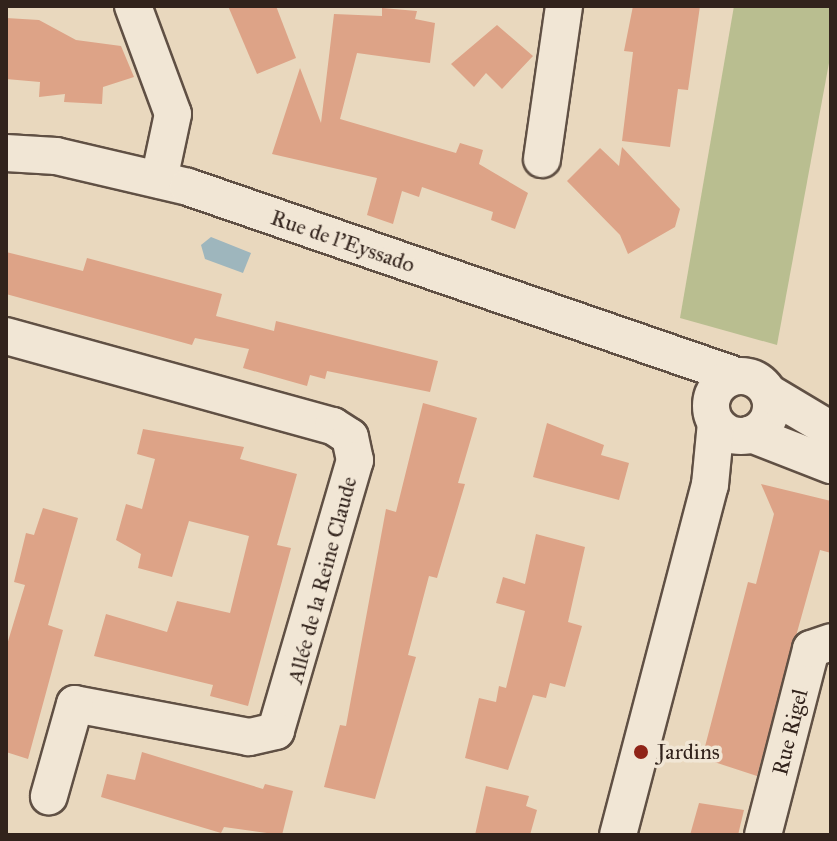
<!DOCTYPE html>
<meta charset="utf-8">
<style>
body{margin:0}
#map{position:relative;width:837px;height:841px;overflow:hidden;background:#e9d8be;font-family:"IM FELL Great Primer",serif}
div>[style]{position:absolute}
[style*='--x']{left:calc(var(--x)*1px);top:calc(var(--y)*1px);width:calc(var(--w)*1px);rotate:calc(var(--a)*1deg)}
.green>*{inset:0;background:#b9be90}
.water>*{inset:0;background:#9eb6bd}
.building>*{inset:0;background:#dda387}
.roads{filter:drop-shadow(2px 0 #605044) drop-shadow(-2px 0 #605044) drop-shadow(0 2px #605044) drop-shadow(0 -2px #605044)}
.minor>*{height:36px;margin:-18px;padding:0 18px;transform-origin:18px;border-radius:18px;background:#f1e6d5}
.minor>.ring{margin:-18px;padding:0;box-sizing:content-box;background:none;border:36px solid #f1e6d5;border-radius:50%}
.dots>*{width:22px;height:22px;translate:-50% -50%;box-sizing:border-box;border:4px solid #f1e6d5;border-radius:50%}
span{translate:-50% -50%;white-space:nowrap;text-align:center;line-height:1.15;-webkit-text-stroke:7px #f1e6d5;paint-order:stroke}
.street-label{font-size:22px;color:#32231c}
.poi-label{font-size:22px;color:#32231c}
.left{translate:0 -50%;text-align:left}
.frame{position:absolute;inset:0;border:8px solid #32231c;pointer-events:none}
</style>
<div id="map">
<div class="green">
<div style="clip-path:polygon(734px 6px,831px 6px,831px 52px,777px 345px,680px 318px)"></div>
</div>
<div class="water">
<div style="clip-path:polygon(211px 237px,251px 253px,243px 273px,205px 259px,201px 245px)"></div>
</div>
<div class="building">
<div style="clip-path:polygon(228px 6px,276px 6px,296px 58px,257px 74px)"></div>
<div style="clip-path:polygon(633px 6px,700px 6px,688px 90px,678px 89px,670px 147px,622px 141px,633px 52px,624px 51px)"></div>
<div style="clip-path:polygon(382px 8px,417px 11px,415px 19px,435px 23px,430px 63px,357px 53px,340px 119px,456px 153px,460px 143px,483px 150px,479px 164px,528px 193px,515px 229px,491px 220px,493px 212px,422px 187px,419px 197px,402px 191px,393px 224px,367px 215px,377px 178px,272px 154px,300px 68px,321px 123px,334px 14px,382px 16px)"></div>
<div style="clip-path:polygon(6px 18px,39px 20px,76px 40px,121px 46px,134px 77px,103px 87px,102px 104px,64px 102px,65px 94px,39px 97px,40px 82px,6px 79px)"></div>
<div style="clip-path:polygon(497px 25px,533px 56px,502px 89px,486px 73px,474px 87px,451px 64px)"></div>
<div style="clip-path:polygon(622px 147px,680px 209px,675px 227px,628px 254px,620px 235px,567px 181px,600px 148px,619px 166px)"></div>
<div style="clip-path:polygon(6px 252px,83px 271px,87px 258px,222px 294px,216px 316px,274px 331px,276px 321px,438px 361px,430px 392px,327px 371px,325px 379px,310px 375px,307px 386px,243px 368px,249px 349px,195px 338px,192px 345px,6px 294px)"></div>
<div style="clip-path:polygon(423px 403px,477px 418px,458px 483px,465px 484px,437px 578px,429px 576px,408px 655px,416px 657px,375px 799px,324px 787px,340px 725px,346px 726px,386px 509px,396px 512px)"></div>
<div style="clip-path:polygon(547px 423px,604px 445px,601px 455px,629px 463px,619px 500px,533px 477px)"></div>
<div style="clip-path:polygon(143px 429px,244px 447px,240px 459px,297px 474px,277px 545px,291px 548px,248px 706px,210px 696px,213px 685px,94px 656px,106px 614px,167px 632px,177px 601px,230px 613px,249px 536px,189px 521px,172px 577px,138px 568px,141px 554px,116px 540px,126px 504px,142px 509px,155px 459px,137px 454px)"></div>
<div style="clip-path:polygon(761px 484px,831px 501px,831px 553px,820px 550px,757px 776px,702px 758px,748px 582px,756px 584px,774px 514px)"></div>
<div style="clip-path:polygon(43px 508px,78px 518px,48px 625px,63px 630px,28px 759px,6px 752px,6px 648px,25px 585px,14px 582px,26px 533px,34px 535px)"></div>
<div style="clip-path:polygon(536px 534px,585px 547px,568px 622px,582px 626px,565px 687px,550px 683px,546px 698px,533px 695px,508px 770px,465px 758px,479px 698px,496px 702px,499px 686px,506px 688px,525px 611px,496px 603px,503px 577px,525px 584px)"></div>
<div style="clip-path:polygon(142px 752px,263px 789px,265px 784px,293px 791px,282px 835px,224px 827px,221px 833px,101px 797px,107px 774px,135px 780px)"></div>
<div style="clip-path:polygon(486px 786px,529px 796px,526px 806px,537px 810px,530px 835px,475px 835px)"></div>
<div style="clip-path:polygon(699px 803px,744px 810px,738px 835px,690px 835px)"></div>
</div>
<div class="roads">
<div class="minor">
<div style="--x:133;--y:6;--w:115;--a:69.7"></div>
<div style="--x:173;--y:114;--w:67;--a:102"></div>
<div style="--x:6;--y:153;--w:50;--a:3.4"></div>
<div style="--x:56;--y:156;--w:136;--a:13.2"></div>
<div style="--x:188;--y:187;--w:577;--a:19"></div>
<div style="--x:542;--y:159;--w:155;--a:-81.8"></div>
<div style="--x:6;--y:336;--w:339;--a:15.4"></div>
<div style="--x:333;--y:426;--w:20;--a:33"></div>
<div style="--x:350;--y:437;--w:24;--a:78"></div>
<div style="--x:355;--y:460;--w:282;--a:106.3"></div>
<div style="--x:276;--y:731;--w:28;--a:167"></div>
<div style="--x:249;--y:737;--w:177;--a:-169.3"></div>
<div style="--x:75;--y:704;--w:96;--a:105.8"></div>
<div class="ring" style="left:711px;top:376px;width:24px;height:24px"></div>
<div style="--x:769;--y:393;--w:72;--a:30.8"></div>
<div style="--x:751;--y:434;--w:86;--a:21.2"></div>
<div style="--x:618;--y:835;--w:362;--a:-75.3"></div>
<div style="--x:710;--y:485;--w:62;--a:-84.5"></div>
<div style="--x:763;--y:835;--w:192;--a:-75.5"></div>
<div style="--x:811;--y:649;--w:21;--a:-19"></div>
</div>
</div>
<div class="dots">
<div style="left:641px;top:752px;background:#8f2418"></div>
</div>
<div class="street-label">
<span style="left:343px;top:241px;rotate:19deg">Rue de l'Eyssado</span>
<span style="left:322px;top:580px;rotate:-75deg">Allée de la Reine Claude</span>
<span style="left:790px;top:732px;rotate:-76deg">Rue Rigel</span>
</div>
<div class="poi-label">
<span class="left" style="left:657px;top:752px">Jardins</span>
</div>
<div class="frame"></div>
</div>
